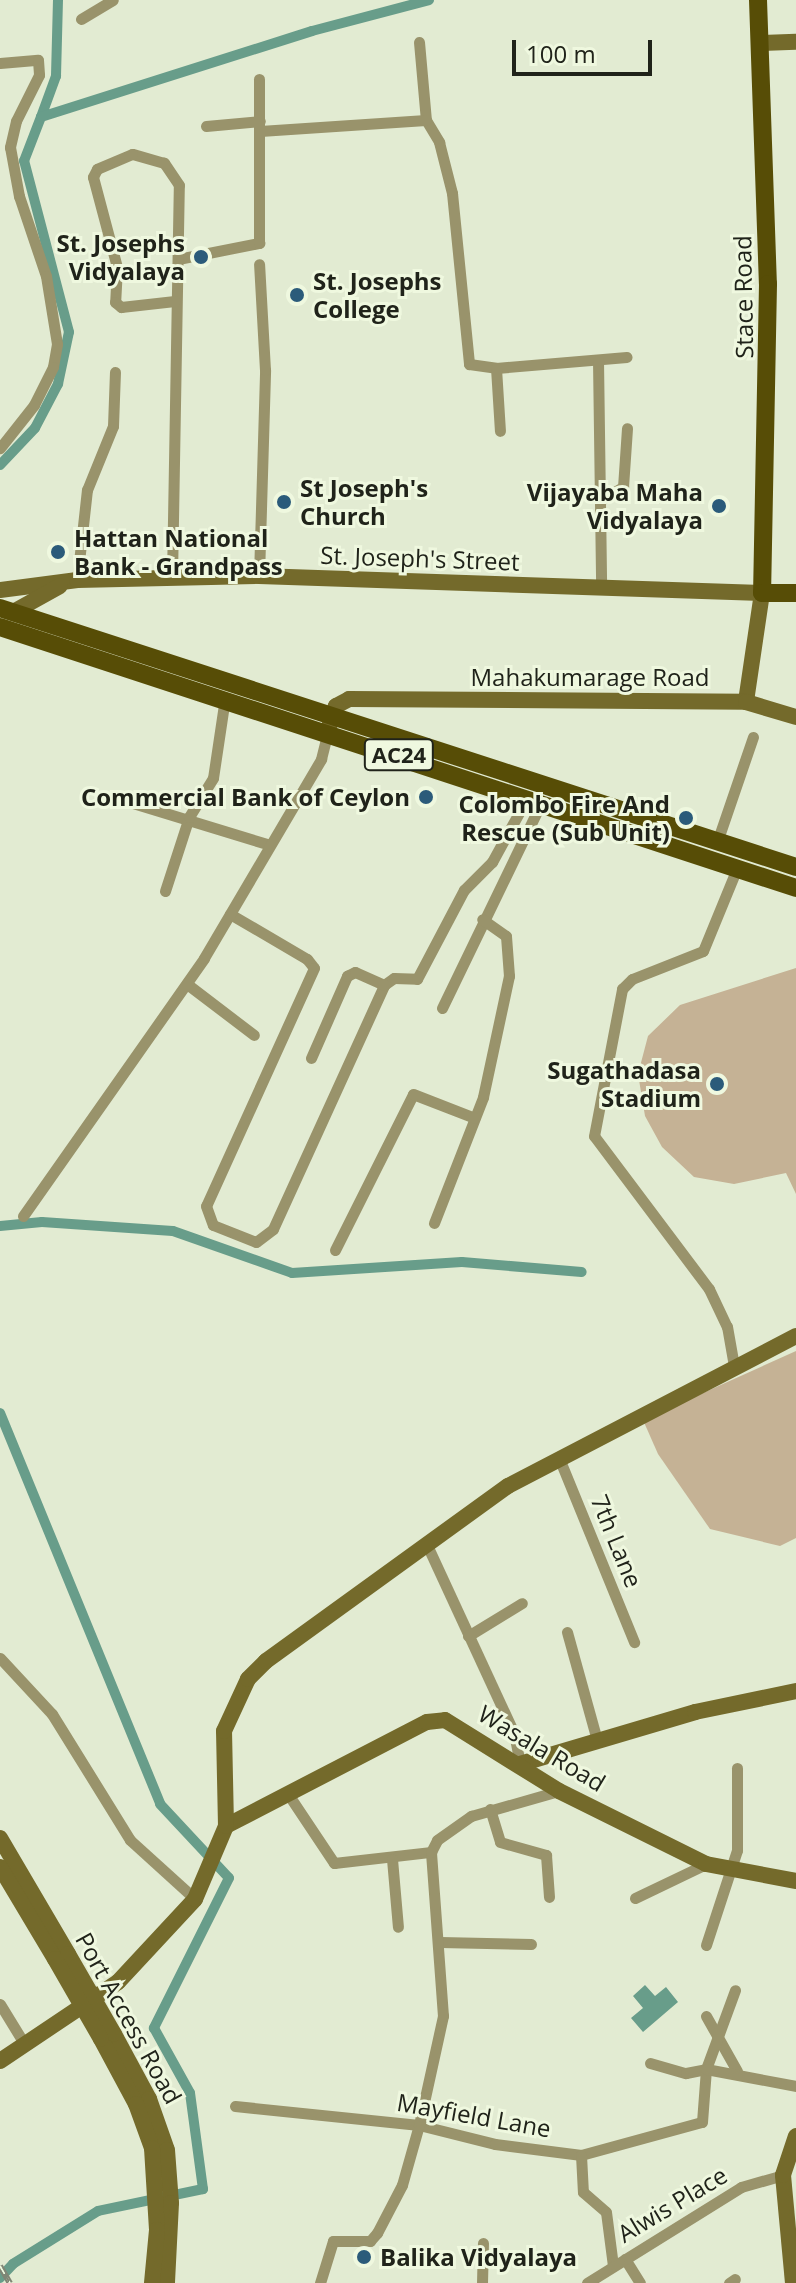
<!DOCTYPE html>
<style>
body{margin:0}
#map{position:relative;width:796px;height:2283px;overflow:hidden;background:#e2ebd2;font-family:"Open Sans",sans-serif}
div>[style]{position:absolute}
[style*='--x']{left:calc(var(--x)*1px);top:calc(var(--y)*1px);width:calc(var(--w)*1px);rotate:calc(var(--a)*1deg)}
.green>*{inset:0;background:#c5b295}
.water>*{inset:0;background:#689d8a}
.canal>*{height:10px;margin:-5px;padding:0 5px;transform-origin:5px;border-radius:5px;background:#689d8a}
.street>*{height:11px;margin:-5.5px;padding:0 5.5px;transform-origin:5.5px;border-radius:5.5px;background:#99936b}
.secondary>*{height:16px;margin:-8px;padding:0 8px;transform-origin:8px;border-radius:8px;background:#746a2b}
.primary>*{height:18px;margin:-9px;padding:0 9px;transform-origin:9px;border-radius:9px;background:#574d06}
.rail>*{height:6px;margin-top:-3px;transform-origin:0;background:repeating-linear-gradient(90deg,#eff8df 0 9px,#808575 0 18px);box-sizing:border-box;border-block:2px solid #808575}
.secondary-bridge>*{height:16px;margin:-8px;padding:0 8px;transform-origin:8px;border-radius:8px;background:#746a2b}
.dots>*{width:22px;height:22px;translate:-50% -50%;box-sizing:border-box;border:4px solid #eff8df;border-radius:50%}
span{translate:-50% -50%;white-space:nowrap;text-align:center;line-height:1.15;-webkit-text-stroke:6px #eff8df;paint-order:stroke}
.shield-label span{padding:2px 6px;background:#eff8df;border:2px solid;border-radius:6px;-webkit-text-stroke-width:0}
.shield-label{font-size:22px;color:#20231a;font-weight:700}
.poi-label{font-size:24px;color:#20231a;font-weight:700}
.right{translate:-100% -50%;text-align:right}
.left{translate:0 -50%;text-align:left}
.street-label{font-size:24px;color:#20231a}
.scale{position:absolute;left:512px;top:40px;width:140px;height:36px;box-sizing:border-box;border:4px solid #20231a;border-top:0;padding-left:10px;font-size:24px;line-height:28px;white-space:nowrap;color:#20231a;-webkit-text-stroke:6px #eff8df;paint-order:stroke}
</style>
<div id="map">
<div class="green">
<div style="clip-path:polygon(796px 968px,796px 1194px,786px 1173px,734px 1184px,694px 1177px,662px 1147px,645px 1116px,638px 1074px,648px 1036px,680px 1005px)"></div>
<div style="clip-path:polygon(796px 1351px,796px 1538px,780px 1546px,710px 1529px,658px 1454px,643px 1420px)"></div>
</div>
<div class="water">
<div style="clip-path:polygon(645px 1985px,655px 1996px,666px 1987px,678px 2002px,643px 2032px,631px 2018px,643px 2008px,633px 1996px)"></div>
</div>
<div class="canal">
<div style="--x:41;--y:117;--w:44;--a:-69.9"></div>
<div style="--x:56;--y:76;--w:76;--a:-88.5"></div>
<div style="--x:0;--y:465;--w:51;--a:-46.6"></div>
<div style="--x:35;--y:428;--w:50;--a:-62.4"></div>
<div style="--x:58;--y:384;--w:53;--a:-78.1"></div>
<div style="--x:69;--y:332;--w:177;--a:-104.7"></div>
<div style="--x:24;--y:161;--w:47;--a:-68.9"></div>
<div style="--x:41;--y:117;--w:284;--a:-17.6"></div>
<div style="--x:312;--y:31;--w:121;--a:-14.8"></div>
<div style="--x:0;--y:1226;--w:42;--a:-5.4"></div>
<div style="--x:42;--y:1222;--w:131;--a:3.9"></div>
<div style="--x:173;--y:1231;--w:126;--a:19.4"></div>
<div style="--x:292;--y:1273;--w:170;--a:-3.7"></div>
<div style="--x:462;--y:1262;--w:120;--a:4.8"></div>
<div style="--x:0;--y:1413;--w:422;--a:67.7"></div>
<div style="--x:160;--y:1804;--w:101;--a:47"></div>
<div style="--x:229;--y:1878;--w:168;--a:116.6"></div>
<div style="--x:154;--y:2028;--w:74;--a:61"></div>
<div style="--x:190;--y:2093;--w:97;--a:82.3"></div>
<div style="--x:203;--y:2189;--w:107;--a:168.2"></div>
<div style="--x:98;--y:2211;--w:100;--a:148.1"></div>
<div style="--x:13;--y:2264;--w:19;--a:133"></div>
</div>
<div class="street">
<div style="--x:81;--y:19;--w:37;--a:-31"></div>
<div style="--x:419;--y:42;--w:78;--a:84.9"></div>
<div style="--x:426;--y:120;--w:26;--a:59"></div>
<div style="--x:439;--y:142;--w:53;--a:75.7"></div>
<div style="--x:452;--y:193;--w:172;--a:84.3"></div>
<div style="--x:469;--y:364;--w:27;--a:8"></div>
<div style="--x:496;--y:368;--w:131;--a:-4.8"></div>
<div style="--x:0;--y:63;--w:38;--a:-5"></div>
<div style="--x:38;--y:60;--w:15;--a:86"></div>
<div style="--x:39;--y:75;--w:51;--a:116.6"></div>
<div style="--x:16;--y:121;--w:27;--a:103"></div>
<div style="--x:10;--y:147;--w:50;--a:79.6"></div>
<div style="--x:19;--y:196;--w:84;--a:71.4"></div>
<div style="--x:46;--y:276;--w:69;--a:80.8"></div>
<div style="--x:57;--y:344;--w:23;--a:100"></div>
<div style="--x:53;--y:367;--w:42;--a:116.6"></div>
<div style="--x:34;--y:405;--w:55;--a:128.3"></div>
<div style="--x:206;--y:126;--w:54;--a:-5.3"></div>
<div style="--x:260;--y:131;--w:166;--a:-3.8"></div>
<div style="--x:178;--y:259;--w:83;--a:-11.2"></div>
<div style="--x:259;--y:243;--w:164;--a:-90"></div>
<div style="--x:598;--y:360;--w:228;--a:89.2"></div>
<div style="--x:496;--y:368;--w:63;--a:86.4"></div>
<div style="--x:601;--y:500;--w:26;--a:-31"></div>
<div style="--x:623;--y:487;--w:59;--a:-86.1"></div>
<div style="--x:259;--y:576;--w:206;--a:-88.3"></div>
<div style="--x:265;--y:370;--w:106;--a:-93.2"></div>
<div style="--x:172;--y:577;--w:392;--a:-89"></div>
<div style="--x:179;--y:185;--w:27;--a:-124"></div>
<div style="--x:164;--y:163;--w:33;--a:-164"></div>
<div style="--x:132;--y:154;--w:38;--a:157"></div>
<div style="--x:97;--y:169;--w:9;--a:117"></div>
<div style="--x:93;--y:177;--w:93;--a:75.1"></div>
<div style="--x:117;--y:267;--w:35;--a:93"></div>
<div style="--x:115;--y:302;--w:8;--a:40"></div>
<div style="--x:121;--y:307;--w:54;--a:-6.3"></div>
<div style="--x:77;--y:580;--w:91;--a:-83.7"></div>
<div style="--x:87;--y:490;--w:69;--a:-67.9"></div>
<div style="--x:113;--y:426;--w:54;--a:-87.9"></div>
<div style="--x:113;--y:797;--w:161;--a:17"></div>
<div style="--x:717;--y:842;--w:111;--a:-71.1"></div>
<div style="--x:165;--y:891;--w:78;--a:-72"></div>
<div style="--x:189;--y:817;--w:46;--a:-58.4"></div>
<div style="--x:213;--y:778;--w:81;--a:-81.5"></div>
<div style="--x:230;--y:914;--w:89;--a:30.3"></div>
<div style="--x:307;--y:959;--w:11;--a:52"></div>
<div style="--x:314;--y:968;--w:261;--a:114.4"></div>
<div style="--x:206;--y:1206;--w:20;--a:70"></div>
<div style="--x:213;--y:1225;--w:46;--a:21.6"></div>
<div style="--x:256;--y:1242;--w:21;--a:-37"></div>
<div style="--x:273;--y:1229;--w:268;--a:-65.5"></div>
<div style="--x:384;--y:985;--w:12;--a:-35"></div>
<div style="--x:394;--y:978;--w:23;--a:2"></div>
<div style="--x:417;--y:979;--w:101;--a:-62.2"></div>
<div style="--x:464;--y:890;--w:40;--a:-45"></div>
<div style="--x:492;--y:862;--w:73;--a:-61.3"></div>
<div style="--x:187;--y:984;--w:84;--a:37.3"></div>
<div style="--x:442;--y:1008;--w:228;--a:-64.2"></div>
<div style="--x:311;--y:1058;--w:90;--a:-66.3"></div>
<div style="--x:347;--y:976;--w:9;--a:-27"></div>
<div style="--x:355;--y:972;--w:32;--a:24"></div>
<div style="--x:23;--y:1216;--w:315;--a:-54.9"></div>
<div style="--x:204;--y:958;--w:231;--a:-59.5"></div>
<div style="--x:321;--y:759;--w:29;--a:-76"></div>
<div style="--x:434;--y:1223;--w:135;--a:-68.7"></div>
<div style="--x:483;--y:1097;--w:124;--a:-77.9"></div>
<div style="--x:509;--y:976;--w:40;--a:-94.3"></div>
<div style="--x:506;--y:936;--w:29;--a:-145"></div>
<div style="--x:335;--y:1250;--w:174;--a:-63.4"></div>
<div style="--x:413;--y:1094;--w:66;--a:21.2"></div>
<div style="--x:734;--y:1366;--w:40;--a:-100"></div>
<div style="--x:727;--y:1327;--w:42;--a:-115.3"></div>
<div style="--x:709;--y:1289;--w:191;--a:-126.9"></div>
<div style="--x:594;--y:1136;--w:150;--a:-79.2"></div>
<div style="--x:622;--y:989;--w:14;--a:-45"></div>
<div style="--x:632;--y:979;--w:76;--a:-21.5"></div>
<div style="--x:703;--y:951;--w:90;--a:-67.7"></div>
<div style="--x:559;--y:1458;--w:199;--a:67.8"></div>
<div style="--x:427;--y:1545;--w:207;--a:65.2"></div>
<div style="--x:514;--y:1733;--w:32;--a:79"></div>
<div style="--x:567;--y:1632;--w:112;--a:74.5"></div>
<div style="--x:468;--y:1636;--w:63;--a:-31.4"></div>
<div style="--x:0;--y:1658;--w:76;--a:47.1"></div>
<div style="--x:52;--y:1714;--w:148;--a:58.2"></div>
<div style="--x:130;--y:1840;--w:88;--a:42.2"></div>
<div style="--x:288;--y:1794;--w:83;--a:56.3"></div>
<div style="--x:334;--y:1863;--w:98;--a:-6.5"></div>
<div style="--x:490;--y:1809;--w:34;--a:73"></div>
<div style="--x:500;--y:1842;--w:48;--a:15.8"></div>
<div style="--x:546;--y:1855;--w:42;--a:85.9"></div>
<div style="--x:392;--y:1859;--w:68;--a:85"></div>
<div style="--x:635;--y:1898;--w:79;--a:-25.6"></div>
<div style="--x:440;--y:1942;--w:91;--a:1.3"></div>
<div style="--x:706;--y:1945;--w:100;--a:-71.9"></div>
<div style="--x:737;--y:1850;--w:82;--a:-90"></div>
<div style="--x:0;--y:2004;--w:48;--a:58.6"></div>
<div style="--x:706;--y:2016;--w:63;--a:60.6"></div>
<div style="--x:650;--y:2063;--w:37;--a:16"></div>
<div style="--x:686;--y:2073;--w:20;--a:-11"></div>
<div style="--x:706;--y:2069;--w:84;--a:-69.8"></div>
<div style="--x:235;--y:2106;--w:185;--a:5.9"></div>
<div style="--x:419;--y:2125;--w:78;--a:14"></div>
<div style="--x:495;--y:2144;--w:87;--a:7.3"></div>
<div style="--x:581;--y:2155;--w:125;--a:-15.3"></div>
<div style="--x:702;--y:2122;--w:53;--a:-85.7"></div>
<div style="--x:706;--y:2069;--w:92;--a:10.7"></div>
<div style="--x:581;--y:2155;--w:37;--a:87"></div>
<div style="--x:583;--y:2192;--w:30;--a:41"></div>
<div style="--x:606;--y:2212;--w:54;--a:82.6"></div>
<div style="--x:625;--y:2259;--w:28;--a:58"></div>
<div style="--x:320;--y:2283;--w:44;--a:-72.8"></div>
<div style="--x:333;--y:2241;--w:37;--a:0"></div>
<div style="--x:370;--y:2241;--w:11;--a:-49"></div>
<div style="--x:377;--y:2233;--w:54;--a:-62.5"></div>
<div style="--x:402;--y:2185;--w:62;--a:-74.2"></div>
<div style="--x:419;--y:2125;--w:112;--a:-77.6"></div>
<div style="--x:443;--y:2016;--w:164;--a:-94.2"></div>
<div style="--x:431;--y:1852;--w:13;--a:-63"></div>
<div style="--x:437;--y:1840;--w:42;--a:-35.2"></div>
<div style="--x:471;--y:1816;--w:91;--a:-15.9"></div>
<div style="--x:482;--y:2283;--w:40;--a:-88.6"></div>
<div style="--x:587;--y:2283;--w:181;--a:-31.9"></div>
<div style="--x:741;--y:2187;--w:44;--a:-15.9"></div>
<div style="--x:729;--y:2283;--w:7;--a:-34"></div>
</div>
<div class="secondary">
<div style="--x:761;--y:43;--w:35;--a:-2"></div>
<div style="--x:0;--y:590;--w:78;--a:-7.4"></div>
<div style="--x:77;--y:580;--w:182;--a:-1.3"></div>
<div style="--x:259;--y:576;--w:503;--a:1.94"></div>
<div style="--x:762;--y:593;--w:110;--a:98.4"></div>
<div style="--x:15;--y:611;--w:51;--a:-29.1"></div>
<div style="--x:329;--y:727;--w:22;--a:-72"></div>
<div style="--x:336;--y:706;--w:15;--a:-28"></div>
<div style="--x:349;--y:699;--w:397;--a:0.4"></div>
<div style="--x:746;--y:702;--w:52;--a:16.7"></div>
<div style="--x:520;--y:1764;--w:183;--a:-16.5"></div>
<div style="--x:695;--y:1712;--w:103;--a:-11.7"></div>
<div style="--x:226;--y:1826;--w:226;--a:-27.4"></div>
<div style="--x:427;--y:1722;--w:18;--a:-6"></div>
<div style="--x:445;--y:1720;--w:134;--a:31.9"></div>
<div style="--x:559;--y:1791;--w:164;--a:26.4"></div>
<div style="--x:706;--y:1864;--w:92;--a:10.7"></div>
<div style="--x:0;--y:1838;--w:134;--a:59.6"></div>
<div style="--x:0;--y:1867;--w:107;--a:59.1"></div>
<div style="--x:114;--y:2034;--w:74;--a:61.7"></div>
<div style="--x:149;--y:2099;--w:54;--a:70.6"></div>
<div style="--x:167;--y:2150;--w:53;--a:85.7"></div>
<div style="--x:171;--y:2203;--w:80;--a:92.9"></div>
<div style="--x:101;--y:2039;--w:74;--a:61.7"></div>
<div style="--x:136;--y:2104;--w:47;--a:70"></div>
<div style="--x:152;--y:2148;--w:82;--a:86.5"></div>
<div style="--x:157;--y:2230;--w:53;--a:95.4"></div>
<div style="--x:0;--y:2061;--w:142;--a:-33.8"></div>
<div style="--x:118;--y:1982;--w:113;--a:-47.1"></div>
<div style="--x:195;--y:1899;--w:79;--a:-67"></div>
<div style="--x:226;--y:1826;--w:95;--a:-91.2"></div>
<div style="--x:224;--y:1731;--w:57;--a:-65.2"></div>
<div style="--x:248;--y:1679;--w:25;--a:-45"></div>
<div style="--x:266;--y:1661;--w:299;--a:-35.9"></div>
<div style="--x:508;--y:1486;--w:325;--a:-27.5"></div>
<div style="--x:793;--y:2283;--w:108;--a:-95.3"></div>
<div style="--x:783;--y:2175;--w:41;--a:-71.6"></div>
</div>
<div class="primary">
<div style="--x:758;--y:0;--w:284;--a:88"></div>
<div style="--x:768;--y:284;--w:309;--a:91.1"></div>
<div style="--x:762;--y:593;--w:34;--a:0"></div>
<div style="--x:0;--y:608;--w:837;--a:18.02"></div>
<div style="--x:0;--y:627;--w:838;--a:18.15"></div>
</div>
<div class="rail">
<div style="--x:0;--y:2266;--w:20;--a:60"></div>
</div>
<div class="secondary-bridge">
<div style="--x:68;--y:1954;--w:92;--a:60.1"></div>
<div style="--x:55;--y:1959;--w:92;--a:60.1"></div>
</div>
<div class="dots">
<div style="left:201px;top:257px;background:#2b5b7a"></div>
<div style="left:297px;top:295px;background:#2b5b7a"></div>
<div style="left:284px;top:502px;background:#2b5b7a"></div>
<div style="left:719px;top:506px;background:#2b5b7a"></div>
<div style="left:58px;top:552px;background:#2b5b7a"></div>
<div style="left:426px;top:797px;background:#2b5b7a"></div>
<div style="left:686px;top:818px;background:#2b5b7a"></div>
<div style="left:717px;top:1084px;background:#2b5b7a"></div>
<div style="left:364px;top:2257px;background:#2b5b7a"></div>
</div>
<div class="shield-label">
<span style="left:399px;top:755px">AC24</span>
</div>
<div class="poi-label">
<span class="right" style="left:185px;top:257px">St. Josephs<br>Vidyalaya</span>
<span class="left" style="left:313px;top:295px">St. Josephs<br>College</span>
<span class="left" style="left:300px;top:502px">St Joseph's<br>Church</span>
<span class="right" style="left:703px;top:506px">Vijayaba Maha<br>Vidyalaya</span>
<span class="left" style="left:74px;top:552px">Hattan National<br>Bank - Grandpass</span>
<span class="right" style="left:410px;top:797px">Commercial Bank of Ceylon</span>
<span class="right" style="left:670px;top:818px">Colombo Fire And<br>Rescue (Sub Unit)</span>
<span class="right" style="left:701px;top:1084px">Sugathadasa<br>Stadium</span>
<span class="left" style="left:380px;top:2257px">Balika Vidyalaya</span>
</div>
<div class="street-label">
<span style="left:743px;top:297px;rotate:-91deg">Stace Road</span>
<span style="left:420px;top:558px;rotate:2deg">St. Joseph's Street</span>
<span style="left:590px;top:677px">Mahakumarage Road</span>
<span style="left:617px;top:1541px;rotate:68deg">7th Lane</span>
<span style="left:542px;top:1748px;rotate:31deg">Wasala Road</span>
<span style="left:129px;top:2018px;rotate:61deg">Port Access Road</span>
<span style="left:474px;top:2115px;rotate:10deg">Mayfield Lane</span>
<span style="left:672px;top:2204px;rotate:-31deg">Alwis Place</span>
</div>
<div class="scale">100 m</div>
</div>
